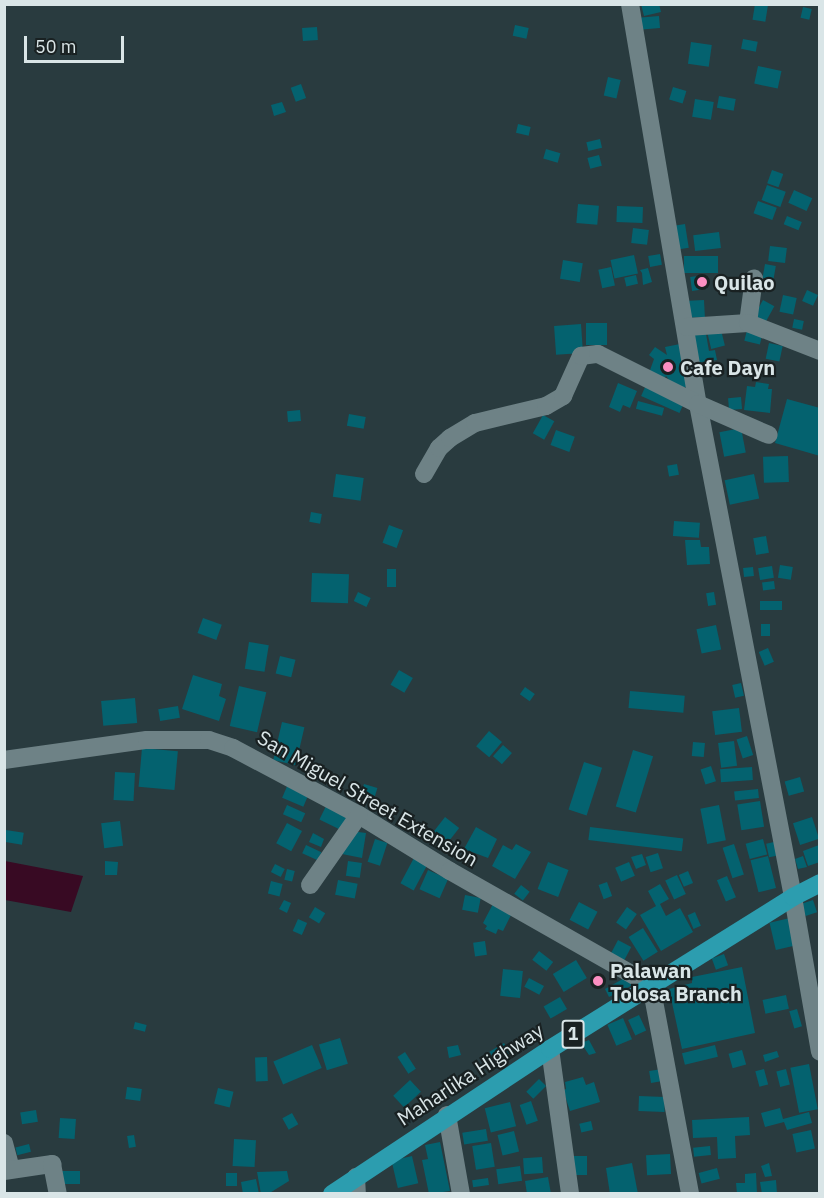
<!DOCTYPE html>
<style>
body{margin:0}
#map{position:relative;width:824px;height:1198px;overflow:hidden;background:#293b3f;font-family:"IBM Plex Sans",sans-serif}
div>[style]{position:absolute}
[style*='--x']{left:calc(var(--x)*1px);top:calc(var(--y)*1px);width:calc(var(--w)*1px);rotate:calc(var(--a)*1deg)}
.water>*{inset:0;background:#380a23}
.building>*{inset:0;background:#04626f;transform-origin:0 0}
.minor>*{height:18px;margin:-9px;padding:0 9px;transform-origin:9px;border-radius:9px;background:#6e8286}
.highway>*{height:18px;margin:-9px;padding:0 9px;transform-origin:9px;border-radius:9px;background:#2c9daf}
.dots>*{width:16px;height:16px;translate:-50% -50%;box-sizing:border-box;border:3px solid #192122;border-radius:50%}
span{translate:-50% -50%;white-space:nowrap;text-align:center;line-height:1.15;-webkit-text-stroke:4.5px #192122;paint-order:stroke}
.shield-label span{padding:2px 4px;background:#192122;border:2px solid;border-radius:4px;-webkit-text-stroke-width:0}
.shield-label{font-size:18px;color:#d9e5e7;font-weight:700}
.poi-label{font-size:20px;color:#d9e5e7;font-weight:700}
.left{translate:0 -50%;text-align:left}
.street-label{font-size:20px;color:#d9e5e7}
.frame{position:absolute;inset:0;border:6px solid #d9e5e7;pointer-events:none}
.scale{position:absolute;left:24px;top:36px;width:100px;height:27px;box-sizing:border-box;border:3px solid #d9e5e7;border-top:0;padding-left:8px;font-size:18px;line-height:21px;white-space:nowrap;color:#d9e5e7;-webkit-text-stroke:4px #192122;paint-order:stroke}
</style>
<div id="map">
<div class="water">
<div style="clip-path:polygon(5px 861px,83px 876px,71px 912px,5px 900px)"></div>
</div>
<div class="building">
<div style="clip-path:polygon(641px 4px,659px 4px,661px 12px,644px 16px)"></div>
<div style="left:755px;top:4px;width:13px;height:16px;rotate:9deg"></div>
<div style="left:803px;top:7px;width:9px;height:11px;rotate:13deg"></div>
<div style="left:659px;top:16px;width:12px;height:18px;rotate:85deg"></div>
<div style="left:515px;top:25px;width:14px;height:11px;rotate:12deg"></div>
<div style="left:317px;top:27px;width:13px;height:15px;rotate:86deg"></div>
<div style="left:743px;top:39px;width:15px;height:10px;rotate:11deg"></div>
<div style="left:691px;top:42px;width:21px;height:22px;rotate:8deg"></div>
<div style="left:758px;top:66px;width:24px;height:18px;rotate:12deg"></div>
<div style="left:608px;top:77px;width:13px;height:19px;rotate:13deg"></div>
<div style="left:301px;top:84px;width:15px;height:11px;rotate:70deg"></div>
<div style="left:673px;top:87px;width:14px;height:13px;rotate:17deg"></div>
<div style="left:719px;top:96px;width:17px;height:12px;rotate:10deg"></div>
<div style="left:695px;top:99px;width:19px;height:18px;rotate:9deg"></div>
<div style="clip-path:polygon(282px 102px,286px 112px,274px 116px,271px 105px)"></div>
<div style="left:518px;top:124px;width:13px;height:9px;rotate:13deg"></div>
<div style="left:600px;top:139px;width:9px;height:14px;rotate:77deg"></div>
<div style="left:546px;top:149px;width:15px;height:10px;rotate:16deg"></div>
<div style="left:599px;top:155px;width:11px;height:12px;rotate:75deg"></div>
<div style="left:772px;top:170px;width:12px;height:14px;rotate:20deg"></div>
<div style="left:767px;top:185px;width:20px;height:16px;rotate:20deg"></div>
<div style="left:794px;top:190px;width:20px;height:14px;rotate:24deg"></div>
<div style="left:758px;top:201px;width:20px;height:13px;rotate:20deg"></div>
<div style="left:578px;top:204px;width:21px;height:19px;rotate:5deg"></div>
<div style="left:617px;top:206px;width:26px;height:16px;rotate:2deg"></div>
<div style="left:787px;top:216px;width:16px;height:9px;rotate:22deg"></div>
<div style="left:685px;top:224px;width:24px;height:11px;rotate:81deg"></div>
<div style="left:633px;top:228px;width:16px;height:15px;rotate:7deg"></div>
<div style="left:719px;top:232px;width:16px;height:26px;rotate:83deg"></div>
<div style="left:770px;top:246px;width:17px;height:15px;rotate:7deg"></div>
<div style="left:660px;top:254px;width:11px;height:12px;rotate:80deg"></div>
<div style="left:634px;top:255px;width:19px;height:24px;rotate:78deg"></div>
<div style="left:684px;top:256px;width:34px;height:17px"></div>
<div style="left:563px;top:260px;width:20px;height:19px;rotate:9deg"></div>
<div style="left:765px;top:264px;width:11px;height:14px;rotate:10deg"></div>
<div style="left:611px;top:267px;width:19px;height:13px;rotate:78deg"></div>
<div style="clip-path:polygon(648px 268px,652px 282px,643px 285px,642px 273px,640px 270px)"></div>
<div style="left:636px;top:275px;width:9px;height:12px;rotate:77deg"></div>
<div style="left:705px;top:275px;width:14px;height:15px;rotate:82deg"></div>
<div style="left:807px;top:290px;width:12px;height:12px;rotate:24deg"></div>
<div style="left:783px;top:295px;width:14px;height:17px;rotate:12deg"></div>
<div style="left:704px;top:300px;width:17px;height:15px;rotate:87deg"></div>
<div style="left:763px;top:300px;width:13px;height:20px;rotate:29deg"></div>
<div style="left:794px;top:319px;width:10px;height:9px;rotate:11deg"></div>
<div style="left:607px;top:323px;width:22px;height:21px;rotate:90deg"></div>
<div style="left:581px;top:324px;width:29px;height:27px;rotate:86deg"></div>
<div style="clip-path:polygon(705px 328px,709px 351px,715px 350px,717px 360px,698px 363px,691px 330px)"></div>
<div style="left:721px;top:330px;width:16px;height:14px;rotate:76deg"></div>
<div style="left:747px;top:330px;width:16px;height:11px;rotate:14deg"></div>
<div style="left:769px;top:343px;width:14px;height:16px;rotate:12deg"></div>
<div style="clip-path:polygon(680px 344px,688px 387px,676px 388px,666px 376px,662px 382px,649px 373px,654px 359px,649px 355px,655px 347px,667px 355px,665px 347px)"></div>
<div style="clip-path:polygon(756px 382px,769px 384px,768px 389px,772px 389px,770px 413px,744px 410px,747px 386px,755px 387px)"></div>
<div style="clip-path:polygon(618px 383px,637px 391px,630px 408px,623px 405px,620px 412px,609px 407px)"></div>
<div style="left:646px;top:385px;width:42px;height:12px;rotate:24deg"></div>
<div style="left:741px;top:397px;width:12px;height:13px;rotate:85deg"></div>
<div style="clip-path:polygon(787px 399px,820px 408px,820px 456px,775px 443px)"></div>
<div style="left:638px;top:401px;width:27px;height:8px;rotate:15deg"></div>
<div style="left:300px;top:410px;width:11px;height:13px;rotate:85deg"></div>
<div style="left:349px;top:414px;width:17px;height:12px;rotate:10deg"></div>
<div style="left:543px;top:415px;width:13px;height:21px;rotate:29deg"></div>
<div style="left:741px;top:428px;width:25px;height:22px;rotate:79deg"></div>
<div style="left:556px;top:430px;width:20px;height:16px;rotate:20deg"></div>
<div style="left:788px;top:456px;width:26px;height:25px;rotate:88deg"></div>
<div style="left:677px;top:464px;width:11px;height:10px;rotate:80deg"></div>
<div style="left:336px;top:474px;width:28px;height:23px;rotate:8deg"></div>
<div style="left:754px;top:474px;width:25px;height:30px;rotate:78deg"></div>
<div style="left:311px;top:512px;width:11px;height:10px;rotate:10deg"></div>
<div style="left:674px;top:521px;width:26px;height:15px;rotate:4deg"></div>
<div style="left:389px;top:525px;width:15px;height:19px;rotate:20deg"></div>
<div style="left:766px;top:536px;width:17px;height:13px;rotate:80deg"></div>
<div style="clip-path:polygon(685px 540px,700px 540px,701px 547px,709px 547px,710px 564px,687px 565px)"></div>
<div style="left:780px;top:565px;width:13px;height:13px;rotate:9deg"></div>
<div style="left:772px;top:566px;width:12px;height:14px;rotate:81deg"></div>
<div style="left:753px;top:567px;width:9px;height:10px;rotate:84deg"></div>
<div style="left:396px;top:569px;width:18px;height:9px;rotate:90deg"></div>
<div style="left:312px;top:573px;width:37px;height:29px;rotate:2deg"></div>
<div style="left:774px;top:581px;width:8px;height:12px;rotate:83deg"></div>
<div style="left:358px;top:592px;width:14px;height:10px;rotate:25deg"></div>
<div style="left:714px;top:592px;width:13px;height:8px;rotate:81deg"></div>
<div style="left:782px;top:601px;width:9px;height:22px;rotate:90deg"></div>
<div style="left:203px;top:618px;width:20px;height:16px;rotate:20deg"></div>
<div style="left:761px;top:624px;width:9px;height:12px"></div>
<div style="left:716px;top:625px;width:25px;height:20px;rotate:78deg"></div>
<div style="left:249px;top:642px;width:20px;height:27px;rotate:9deg"></div>
<div style="left:768px;top:648px;width:15px;height:10px;rotate:67deg"></div>
<div style="left:280px;top:656px;width:16px;height:18px;rotate:14deg"></div>
<div style="left:399px;top:670px;width:16px;height:17px;rotate:30deg"></div>
<div style="clip-path:polygon(193px 675px,222px 684px,219px 696px,226px 699px,219px 721px,182px 709px)"></div>
<div style="left:741px;top:683px;width:13px;height:9px;rotate:77deg"></div>
<div style="left:239px;top:686px;width:28px;height:41px;rotate:13deg"></div>
<div style="left:525px;top:687px;width:12px;height:9px;rotate:35deg"></div>
<div style="left:630px;top:691px;width:55px;height:17px;rotate:5deg"></div>
<div style="left:135px;top:698px;width:25px;height:34px;rotate:85deg"></div>
<div style="left:178px;top:706px;width:12px;height:20px;rotate:81deg"></div>
<div style="left:739px;top:708px;width:24px;height:27px;rotate:83deg"></div>
<div style="left:282px;top:722px;width:23px;height:39px;rotate:13deg"></div>
<div style="left:489px;top:731px;width:17px;height:20px;rotate:40deg"></div>
<div style="left:747px;top:736px;width:20px;height:11px;rotate:72deg"></div>
<div style="left:734px;top:741px;width:25px;height:16px;rotate:83deg"></div>
<div style="left:693px;top:742px;width:12px;height:14px;rotate:5deg"></div>
<div style="left:503px;top:745px;width:12px;height:15px;rotate:42deg"></div>
<div style="left:142px;top:748px;width:36px;height:39px;rotate:5deg"></div>
<div style="left:633px;top:750px;width:21px;height:59px;rotate:17deg"></div>
<div style="left:584px;top:762px;width:19px;height:50px;rotate:18deg"></div>
<div style="left:711px;top:766px;width:16px;height:11px;rotate:72deg"></div>
<div style="left:752px;top:767px;width:13px;height:32px;rotate:86deg"></div>
<div style="left:115px;top:772px;width:20px;height:28px;rotate:3deg"></div>
<div style="left:800px;top:777px;width:15px;height:16px;rotate:74deg"></div>
<div style="left:288px;top:784px;width:23px;height:15px;rotate:23deg"></div>
<div style="left:364px;top:784px;width:14px;height:9px;rotate:17deg"></div>
<div style="left:758px;top:789px;width:9px;height:24px;rotate:84deg"></div>
<div style="left:760px;top:801px;width:26px;height:23px;rotate:81deg"></div>
<div style="left:287px;top:805px;width:20px;height:10px;rotate:24deg"></div>
<div style="left:719px;top:805px;width:36px;height:19px;rotate:79deg"></div>
<div style="left:326px;top:806px;width:25px;height:15px;rotate:26deg"></div>
<div style="left:445px;top:817px;width:18px;height:18px;rotate:38deg"></div>
<div style="left:812px;top:817px;width:23px;height:20px;rotate:72deg"></div>
<div style="left:120px;top:821px;width:25px;height:19px;rotate:83deg"></div>
<div style="left:287px;top:823px;width:17px;height:23px;rotate:28deg"></div>
<div style="clip-path:polygon(476px 827px,497px 839px,488px 858px,464px 849px)"></div>
<div style="left:590px;top:827px;width:94px;height:13px;rotate:7deg"></div>
<div style="left:6px;top:830px;width:18px;height:12px;rotate:9deg"></div>
<div style="clip-path:polygon(351px 831px,366px 833px,362px 858px,342px 854px)"></div>
<div style="clip-path:polygon(313px 833px,324px 839px,321px 847px,309px 842px)"></div>
<div style="left:375px;top:839px;width:13px;height:24px;rotate:18deg"></div>
<div style="left:763px;top:839px;width:16px;height:18px;rotate:75deg"></div>
<div style="left:774px;top:842px;width:14px;height:8px;rotate:78deg"></div>
<div style="clip-path:polygon(516px 844px,531px 852px,515px 879px,492px 866px,503px 845px,512px 850px)"></div>
<div style="left:734px;top:844px;width:32px;height:12px;rotate:72deg"></div>
<div style="left:306px;top:845px;width:17px;height:9px;rotate:25deg"></div>
<div style="clip-path:polygon(819px 845px,820px 862px,808px 866px,803px 851px)"></div>
<div style="left:658px;top:853px;width:16px;height:13px;rotate:72deg"></div>
<div style="clip-path:polygon(642px 854px,646px 865px,636px 869px,631px 857px)"></div>
<div style="left:415px;top:856px;width:15px;height:31px;rotate:28deg"></div>
<div style="left:768px;top:856px;width:33px;height:18px;rotate:76deg"></div>
<div style="clip-path:polygon(803px 856px,807px 867px,798px 869px,795px 859px)"></div>
<div style="clip-path:polygon(105px 861px,118px 862px,117px 875px,105px 875px)"></div>
<div style="left:348px;top:861px;width:14px;height:15px;rotate:8deg"></div>
<div style="left:548px;top:862px;width:22px;height:29px;rotate:21deg"></div>
<div style="left:629px;top:862px;width:15px;height:15px;rotate:67deg"></div>
<div style="left:275px;top:864px;width:11px;height:9px;rotate:27deg"></div>
<div style="left:287px;top:869px;width:8px;height:11px;rotate:14deg"></div>
<div style="left:428px;top:870px;width:22px;height:21px;rotate:24deg"></div>
<div style="left:688px;top:871px;width:13px;height:10px;rotate:67deg"></div>
<div style="left:677px;top:875px;width:21px;height:13px;rotate:65deg"></div>
<div style="left:727px;top:876px;width:23px;height:11px;rotate:67deg"></div>
<div style="left:338px;top:880px;width:20px;height:15px;rotate:11deg"></div>
<div style="left:271px;top:881px;width:12px;height:13px;rotate:14deg"></div>
<div style="left:607px;top:882px;width:15px;height:9px;rotate:70deg"></div>
<div style="clip-path:polygon(660px 884px,669px 899px,660px 904px,666px 916px,680px 908px,693px 932px,661px 951px,640px 915px,656px 906px,648px 891px)"></div>
<div style="left:521px;top:885px;width:11px;height:11px;rotate:38deg"></div>
<div style="left:465px;top:895px;width:16px;height:15px;rotate:11deg"></div>
<div style="clip-path:polygon(284px 900px,291px 903px,287px 913px,279px 909px)"></div>
<div style="clip-path:polygon(495px 900px,513px 911px,503px 931px,498px 929px,496px 934px,485px 929px,487px 926px,483px 923px)"></div>
<div style="left:813px;top:900px;width:13px;height:12px;rotate:72deg"></div>
<div style="left:579px;top:902px;width:21px;height:20px;rotate:28deg"></div>
<div style="left:315px;top:907px;width:12px;height:12px;rotate:31deg"></div>
<div style="left:627px;top:907px;width:12px;height:19px;rotate:35deg"></div>
<div style="left:695px;top:912px;width:15px;height:8px;rotate:67deg"></div>
<div style="left:790px;top:918px;width:28px;height:21px;rotate:77deg"></div>
<div style="left:298px;top:919px;width:10px;height:13px;rotate:24deg"></div>
<div style="left:643px;top:928px;width:28px;height:17px;rotate:58deg"></div>
<div style="left:618px;top:940px;width:15px;height:20px;rotate:28deg"></div>
<div style="left:485px;top:941px;width:14px;height:12px;rotate:82deg"></div>
<div style="left:539px;top:951px;width:18px;height:11px;rotate:38deg"></div>
<div style="left:724px;top:954px;width:12px;height:13px;rotate:70deg"></div>
<div style="left:576px;top:960px;width:21px;height:27px;rotate:59deg"></div>
<div style="clip-path:polygon(742px 967px,755px 1033px,682px 1049px,669px 989px,692px 983px,692px 977px)"></div>
<div style="left:503px;top:969px;width:20px;height:27px;rotate:6deg"></div>
<div style="clip-path:polygon(628px 976px,633px 985px,609px 997px,605px 989px)"></div>
<div style="left:529px;top:978px;width:17px;height:10px;rotate:28deg"></div>
<div style="left:786px;top:995px;width:14px;height:24px;rotate:78deg"></div>
<div style="left:560px;top:997px;width:14px;height:19px;rotate:60deg"></div>
<div style="left:797px;top:1009px;width:18px;height:8px;rotate:74deg"></div>
<div style="left:639px;top:1015px;width:17px;height:12px;rotate:65deg"></div>
<div style="left:623px;top:1018px;width:23px;height:17px;rotate:67deg"></div>
<div style="left:135px;top:1022px;width:12px;height:7px;rotate:14deg"></div>
<div style="left:340px;top:1038px;width:27px;height:22px;rotate:73deg"></div>
<div style="clip-path:polygon(589px 1040px,596px 1053px,589px 1055px,581px 1043px)"></div>
<div style="left:504px;top:1043px;width:12px;height:17px;rotate:59deg"></div>
<div style="left:312px;top:1045px;width:25px;height:42px;rotate:67deg"></div>
<div style="clip-path:polygon(458px 1045px,461px 1055px,449px 1058px,447px 1047px)"></div>
<div style="left:715px;top:1045px;width:12px;height:34px;rotate:76deg"></div>
<div style="left:742px;top:1050px;width:15px;height:14px;rotate:74deg"></div>
<div style="clip-path:polygon(777px 1051px,779px 1057px,765px 1062px,763px 1055px)"></div>
<div style="left:405px;top:1052px;width:20px;height:9px;rotate:57deg"></div>
<div style="left:267px;top:1057px;width:24px;height:12px;rotate:88deg"></div>
<div style="left:809px;top:1064px;width:46px;height:19px;rotate:79deg"></div>
<div style="left:662px;top:1069px;width:12px;height:13px;rotate:81deg"></div>
<div style="left:764px;top:1069px;width:16px;height:9px;rotate:75deg"></div>
<div style="left:786px;top:1069px;width:16px;height:10px;rotate:76deg"></div>
<div style="clip-path:polygon(583px 1077px,586px 1085px,594px 1082px,600px 1102px,570px 1111px,563px 1090px,566px 1089px,565px 1082px)"></div>
<div style="left:539px;top:1079px;width:10px;height:18px;rotate:45deg"></div>
<div style="left:410px;top:1080px;width:16px;height:23px;rotate:47deg"></div>
<div style="left:127px;top:1087px;width:15px;height:12px;rotate:8deg"></div>
<div style="left:218px;top:1088px;width:16px;height:16px;rotate:14deg"></div>
<div style="left:639px;top:1096px;width:26px;height:15px;rotate:2deg"></div>
<div style="left:531px;top:1101px;width:21px;height:12px;rotate:71deg"></div>
<div style="left:510px;top:1102px;width:25px;height:26px;rotate:76deg"></div>
<div style="clip-path:polygon(780px 1108px,783px 1119px,809px 1112px,812px 1123px,787px 1130px,784px 1122px,765px 1127px,761px 1113px)"></div>
<div style="left:36px;top:1110px;width:12px;height:16px;rotate:81deg"></div>
<div style="left:292px;top:1113px;width:13px;height:11px;rotate:61deg"></div>
<div style="clip-path:polygon(749px 1117px,750px 1135px,735px 1136px,736px 1158px,718px 1159px,717px 1137px,693px 1138px,692px 1120px)"></div>
<div style="left:60px;top:1118px;width:16px;height:20px;rotate:4deg"></div>
<div style="left:591px;top:1121px;width:9px;height:12px;rotate:77deg"></div>
<div style="left:486px;top:1129px;width:12px;height:24px;rotate:81deg"></div>
<div style="left:811px;top:1130px;width:19px;height:19px;rotate:78deg"></div>
<div style="left:514px;top:1131px;width:21px;height:17px;rotate:76deg"></div>
<div style="left:134px;top:1135px;width:12px;height:7px;rotate:81deg"></div>
<div style="left:234px;top:1139px;width:22px;height:27px;rotate:3deg"></div>
<div style="clip-path:polygon(440px 1142px,450px 1191px,429px 1194px,422px 1160px,428px 1159px,425px 1145px)"></div>
<div style="left:491px;top:1143px;width:24px;height:19px;rotate:81deg"></div>
<div style="left:29px;top:1144px;width:8px;height:14px;rotate:76deg"></div>
<div style="left:710px;top:1146px;width:9px;height:17px;rotate:84deg"></div>
<div style="left:670px;top:1154px;width:20px;height:24px;rotate:87deg"></div>
<div style="left:412px;top:1156px;width:28px;height:21px;rotate:77deg"></div>
<div style="left:574px;top:1156px;width:13px;height:19px"></div>
<div style="left:542px;top:1157px;width:16px;height:19px;rotate:86deg"></div>
<div style="clip-path:polygon(632px 1163px,638px 1194px,610px 1194px,606px 1168px)"></div>
<div style="clip-path:polygon(769px 1163px,772px 1176px,765px 1177px,761px 1166px)"></div>
<div style="left:520px;top:1166px;width:15px;height:24px;rotate:82deg"></div>
<div style="left:717px;top:1168px;width:11px;height:19px;rotate:75deg"></div>
<div style="left:62px;top:1171px;width:18px;height:13px"></div>
<div style="clip-path:polygon(287px 1171px,289px 1181px,268px 1194px,261px 1194px,257px 1172px)"></div>
<div style="left:226px;top:1173px;width:11px;height:13px"></div>
<div style="clip-path:polygon(756px 1173px,757px 1194px,737px 1194px,736px 1183px,745px 1183px,745px 1174px)"></div>
<div style="clip-path:polygon(548px 1177px,551px 1194px,527px 1194px,525px 1181px)"></div>
<div style="left:488px;top:1178px;width:7px;height:16px;rotate:82deg"></div>
<div style="clip-path:polygon(256px 1179px,259px 1194px,243px 1194px,241px 1182px)"></div>
<div style="clip-path:polygon(776px 1180px,777px 1194px,762px 1194px,760px 1182px)"></div>
</div>
<div class="minor">
<div style="--x:630;--y:4;--w:406;--a:80.4"></div>
<div style="--x:698;--y:404;--w:502;--a:79.09"></div>
<div style="--x:793;--y:897;--w:157;--a:80.1"></div>
<div style="--x:748;--y:323;--w:45;--a:-82.4"></div>
<div style="--x:687;--y:327;--w:61;--a:-3.8"></div>
<div style="--x:748;--y:323;--w:77;--a:21.3"></div>
<div style="--x:424;--y:474;--w:30;--a:-60"></div>
<div style="--x:439;--y:448;--w:15;--a:-42"></div>
<div style="--x:450;--y:438;--w:29;--a:-31"></div>
<div style="--x:475;--y:423;--w:73;--a:-13.5"></div>
<div style="--x:546;--y:406;--w:20;--a:-30"></div>
<div style="--x:563;--y:396;--w:44;--a:-65.8"></div>
<div style="--x:581;--y:356;--w:17;--a:-7"></div>
<div style="--x:598;--y:354;--w:112;--a:26.6"></div>
<div style="--x:698;--y:404;--w:77;--a:23.6"></div>
<div style="--x:4;--y:760;--w:144;--a:-8"></div>
<div style="--x:147;--y:740;--w:62;--a:0"></div>
<div style="--x:209;--y:740;--w:25;--a:18"></div>
<div style="--x:233;--y:748;--w:143;--a:28"></div>
<div style="--x:359;--y:815;--w:107;--a:31.6"></div>
<div style="--x:450;--y:871;--w:231;--a:29.6"></div>
<div style="--x:651;--y:985;--w:213;--a:79.4"></div>
<div style="--x:310;--y:885;--w:85;--a:-55"></div>
<div style="--x:550;--y:1049;--w:146;--a:82.1"></div>
<div style="--x:447;--y:1115;--w:80;--a:80"></div>
<div style="--x:4;--y:1143;--w:27;--a:75"></div>
<div style="--x:4;--y:1171;--w:49;--a:-8.3"></div>
<div style="--x:52;--y:1164;--w:31;--a:79"></div>
<div style="--x:356;--y:1177;--w:17;--a:87"></div>
</div>
<div class="highway">
<div style="--x:332;--y:1194;--w:262;--a:-33.6"></div>
<div style="--x:550;--y:1049;--w:287;--a:-32"></div>
<div style="--x:793;--y:897;--w:30;--a:-27"></div>
</div>
<div class="dots">
<div style="left:702px;top:282px;background:#fc8fc2"></div>
<div style="left:668px;top:367px;background:#fc8fc2"></div>
<div style="left:598px;top:981px;background:#fc8fc2"></div>
</div>
<div class="shield-label">
<span style="left:573px;top:1034px">1</span>
</div>
<div class="poi-label">
<span class="left" style="left:714px;top:282px">Quilao</span>
<span class="left" style="left:680px;top:367px">Cafe Dayn</span>
<span class="left" style="left:610px;top:982px">Palawan<br>Tolosa Branch</span>
</div>
<div class="street-label">
<span style="left:368px;top:798px;rotate:30deg">San Miguel Street Extension</span>
<span style="left:470px;top:1074px;rotate:-33deg">Maharlika Highway</span>
</div>
<div class="frame"></div>
<div class="scale">50 m</div>
</div>
